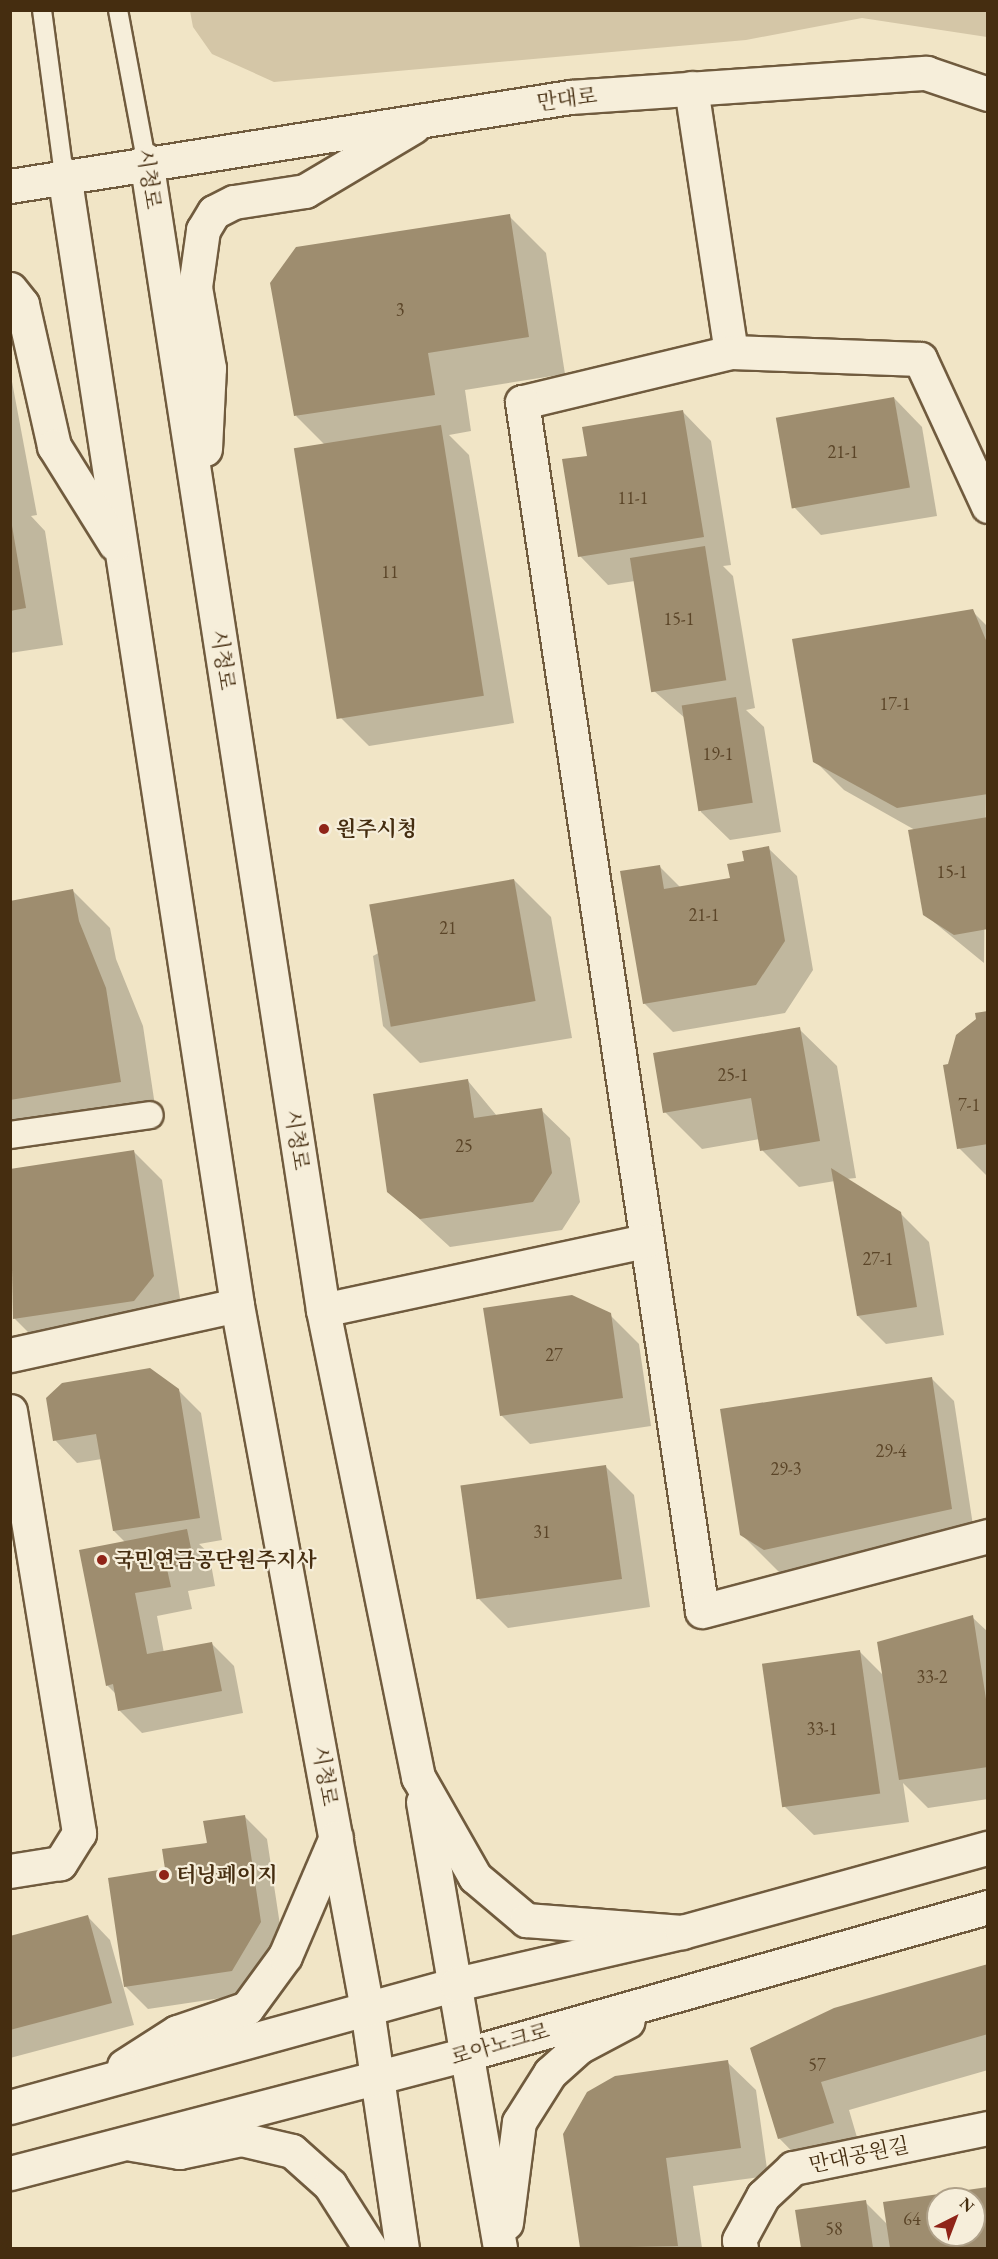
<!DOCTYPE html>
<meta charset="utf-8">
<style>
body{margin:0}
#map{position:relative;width:998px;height:2259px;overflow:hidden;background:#f1e5c6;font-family:"EB Garamond","Noto Serif KR",serif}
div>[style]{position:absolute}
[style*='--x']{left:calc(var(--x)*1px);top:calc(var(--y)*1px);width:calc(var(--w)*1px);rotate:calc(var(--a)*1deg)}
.green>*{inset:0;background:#d4c6a7}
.shadow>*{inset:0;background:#0003}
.building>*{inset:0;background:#9e8d6f;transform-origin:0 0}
.roads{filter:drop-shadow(2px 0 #705b3e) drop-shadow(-2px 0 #705b3e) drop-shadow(0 2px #705b3e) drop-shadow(0 -2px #705b3e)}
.service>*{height:18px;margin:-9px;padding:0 9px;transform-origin:9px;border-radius:9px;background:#f6eeda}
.pedestrian>*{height:26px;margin:-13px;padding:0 13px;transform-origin:13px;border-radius:13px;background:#f6eeda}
.minor>*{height:33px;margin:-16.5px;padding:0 16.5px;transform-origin:16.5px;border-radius:16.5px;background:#f6eeda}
.tertiary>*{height:33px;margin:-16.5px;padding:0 16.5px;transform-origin:16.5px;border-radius:16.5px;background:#f6eeda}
.dots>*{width:16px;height:16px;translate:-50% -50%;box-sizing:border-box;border:3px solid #f6eeda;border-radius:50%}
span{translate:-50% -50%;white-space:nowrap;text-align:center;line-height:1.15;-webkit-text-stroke:4.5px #f6eeda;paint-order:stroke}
.number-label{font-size:18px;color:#5b4528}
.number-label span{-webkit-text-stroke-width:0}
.street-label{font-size:21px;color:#452d10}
.poi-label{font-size:21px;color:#452d10;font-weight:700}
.left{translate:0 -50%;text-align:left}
.frame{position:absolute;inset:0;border:12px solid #452d10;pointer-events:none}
.north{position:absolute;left:926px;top:2187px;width:60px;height:60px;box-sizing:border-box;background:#f6eeda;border:2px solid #afa189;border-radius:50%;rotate:42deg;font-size:16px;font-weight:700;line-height:24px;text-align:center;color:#452d10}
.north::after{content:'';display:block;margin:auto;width:21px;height:27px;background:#8f2418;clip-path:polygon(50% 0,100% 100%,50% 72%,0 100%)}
</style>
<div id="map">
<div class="green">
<div style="clip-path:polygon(987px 10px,987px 37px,862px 18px,746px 40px,274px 82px,212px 54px,193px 27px,190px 11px)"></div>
</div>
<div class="shadow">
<div style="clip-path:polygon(509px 216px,546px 253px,565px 374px,465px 390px,471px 431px,449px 435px,469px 455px,514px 723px,369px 746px,341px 718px,325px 445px,296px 416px)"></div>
<div style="clip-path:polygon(10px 371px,37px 515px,31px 516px,45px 531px,63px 645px,10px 653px)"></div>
<div style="clip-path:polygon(894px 398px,922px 427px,937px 516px,821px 535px,793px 506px)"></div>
<div style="clip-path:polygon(683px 412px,711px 441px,731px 565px,723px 566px,733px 576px,755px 708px,746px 710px,764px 727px,781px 832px,730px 840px,701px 812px,686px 719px,654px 691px,635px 581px,608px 585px,580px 556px,589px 457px)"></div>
<div style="clip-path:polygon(972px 611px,988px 627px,984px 963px,924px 914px,915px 830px,844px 790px,815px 761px)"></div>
<div style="clip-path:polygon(768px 848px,797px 876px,813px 970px,785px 1013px,673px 1032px,644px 1003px,659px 866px,681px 888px,732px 879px)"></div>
<div style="clip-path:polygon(514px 880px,551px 917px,572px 1038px,420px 1063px,383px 1026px,373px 956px)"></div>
<div style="clip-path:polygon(73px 891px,110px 928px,116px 959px,143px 1026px,157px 1119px,10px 1143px,10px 902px)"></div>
<div style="clip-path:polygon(988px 1012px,988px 1177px,959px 1148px,949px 1066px)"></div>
<div style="clip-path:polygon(799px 1029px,837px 1066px,856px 1178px,846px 1179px,900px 1213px,929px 1242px,944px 1335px,886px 1344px,858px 1316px,835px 1181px,799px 1187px,762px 1150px,760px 1139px,702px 1149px,665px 1112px)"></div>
<div style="clip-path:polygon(468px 1081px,497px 1116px,541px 1110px,570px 1138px,580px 1202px,562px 1230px,450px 1247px,389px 1191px)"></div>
<div style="clip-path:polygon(133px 1151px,162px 1180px,181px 1305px,43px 1347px,15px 1319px,10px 1170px)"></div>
<div style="clip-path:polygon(610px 1315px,639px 1344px,651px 1426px,530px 1444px,501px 1415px)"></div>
<div style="clip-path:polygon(932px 1379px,954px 1401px,974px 1532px,802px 1587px,779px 1572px,741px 1534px)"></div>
<div style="clip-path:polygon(178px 1390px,201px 1413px,222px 1540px,199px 1544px,209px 1553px,215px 1586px,188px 1591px,192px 1609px,157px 1616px,164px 1653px,212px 1644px,234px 1666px,243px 1713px,142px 1733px,120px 1711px,116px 1694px,107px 1685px,126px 1543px,114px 1531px,102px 1459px,77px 1463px,55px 1440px)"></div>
<div style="clip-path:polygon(605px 1466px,634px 1495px,650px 1607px,508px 1628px,479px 1599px)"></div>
<div style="clip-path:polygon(972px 1617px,988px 1632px,988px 1799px,928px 1808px,903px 1783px,909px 1822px,814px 1835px,785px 1807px,859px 1651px,884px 1676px)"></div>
<div style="clip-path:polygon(244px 1816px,267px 1839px,283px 1945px,255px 1993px,148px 2009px,126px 1987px,110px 1879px,167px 1871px)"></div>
<div style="clip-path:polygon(88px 1917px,110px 1940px,134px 2025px,10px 2058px,10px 1938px)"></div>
<div style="clip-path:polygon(988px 1965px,988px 2070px,849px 2110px,861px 2151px,807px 2167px,779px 2138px,752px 2049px)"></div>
<div style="clip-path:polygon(727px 2062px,756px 2090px,768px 2176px,693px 2186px,702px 2248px,581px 2248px,565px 2135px)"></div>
<div style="clip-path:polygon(evenodd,988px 2188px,988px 2248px,803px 2248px,797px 2212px,865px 2202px,888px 2225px,885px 2204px,988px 2188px,938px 2199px,974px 2199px,974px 2235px,938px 2235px,938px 2199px)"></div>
</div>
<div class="building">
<div style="clip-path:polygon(510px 214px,529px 337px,428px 353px,435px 395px,294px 416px,270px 283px,296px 247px)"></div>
<div style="left:894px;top:397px;width:92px;height:120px;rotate:80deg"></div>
<div style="clip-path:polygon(683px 410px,704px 537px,578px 557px,562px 459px,587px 456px,582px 427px)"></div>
<div style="left:441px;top:425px;width:274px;height:149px;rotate:81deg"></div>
<div style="clip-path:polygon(10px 514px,26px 608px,10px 611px)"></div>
<div style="left:705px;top:546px;width:136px;height:76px;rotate:81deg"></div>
<div style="clip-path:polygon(973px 609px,988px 645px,988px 794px,897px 808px,813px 762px,792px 639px)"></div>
<div style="left:736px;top:697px;width:107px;height:55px;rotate:81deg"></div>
<div style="clip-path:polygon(988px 817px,988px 929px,954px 935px,923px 915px,908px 830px)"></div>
<div style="clip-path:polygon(769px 846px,785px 941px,756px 985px,643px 1004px,620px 871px,660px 865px,664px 889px,730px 878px,727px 864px,744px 861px,742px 851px)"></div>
<div style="left:514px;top:879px;width:124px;height:147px;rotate:80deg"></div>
<div style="clip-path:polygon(73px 889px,79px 921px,106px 988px,121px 1082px,10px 1100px,10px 901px)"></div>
<div style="clip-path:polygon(988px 1011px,988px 1144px,957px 1149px,943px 1065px,948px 1064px,956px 1035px,976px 1019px,975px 1013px)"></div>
<div style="clip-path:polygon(800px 1027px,820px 1141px,760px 1151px,751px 1098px,663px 1113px,653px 1053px)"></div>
<div style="clip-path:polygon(468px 1079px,474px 1118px,542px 1108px,552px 1173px,533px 1202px,420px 1219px,387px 1192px,373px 1094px)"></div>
<div style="clip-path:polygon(134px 1150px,154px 1276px,134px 1301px,13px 1319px,10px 1169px)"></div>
<div style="clip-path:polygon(831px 1168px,901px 1212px,917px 1307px,857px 1316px)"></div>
<div style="clip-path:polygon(572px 1295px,611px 1313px,623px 1398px,500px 1416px,483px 1308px)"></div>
<div style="clip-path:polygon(150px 1368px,179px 1389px,200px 1518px,113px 1531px,96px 1434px,53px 1441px,46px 1398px,62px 1383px)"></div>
<div style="clip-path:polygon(932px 1377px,952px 1509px,764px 1550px,740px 1535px,720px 1409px)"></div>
<div style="left:606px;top:1465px;width:115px;height:147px;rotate:82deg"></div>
<div style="clip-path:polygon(187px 1529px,194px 1563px,167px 1569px,171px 1587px,135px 1593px,147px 1654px,212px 1642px,222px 1691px,118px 1711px,113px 1684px,106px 1686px,79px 1550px)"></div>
<div style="clip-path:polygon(973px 1615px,988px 1712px,988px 1767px,899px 1780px,877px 1642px)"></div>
<div style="left:860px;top:1650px;width:145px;height:99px;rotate:82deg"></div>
<div style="clip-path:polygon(245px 1815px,261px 1922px,232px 1971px,124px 1987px,108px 1878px,165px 1869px,162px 1849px,207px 1843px,203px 1821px)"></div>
<div style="clip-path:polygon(88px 1915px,112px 2003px,10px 2030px,10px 1936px)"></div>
<div style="clip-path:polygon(988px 1964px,988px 2034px,821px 2082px,834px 2123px,778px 2139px,750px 2048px,834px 2008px)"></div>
<div style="clip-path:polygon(728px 2060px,741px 2148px,666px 2158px,678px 2246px,580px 2248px,563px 2134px,587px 2092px,615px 2076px)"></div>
<div style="clip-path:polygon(evenodd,988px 2187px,988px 2248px,890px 2248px,883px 2202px,988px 2187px,938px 2199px,974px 2199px,974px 2235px,938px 2235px,938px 2199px)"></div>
<div style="clip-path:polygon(866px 2200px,873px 2248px,801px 2248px,795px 2210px)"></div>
</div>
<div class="roads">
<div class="service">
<div style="--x:42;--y:10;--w:165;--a:82.4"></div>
<div style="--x:118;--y:10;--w:153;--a:79.4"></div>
</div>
<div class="pedestrian">
<div style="--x:10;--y:1135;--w:141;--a:-8.1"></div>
</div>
<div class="minor">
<div style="--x:691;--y:88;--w:267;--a:81.4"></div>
<div style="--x:988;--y:506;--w:162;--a:-114.8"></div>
<div style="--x:920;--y:359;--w:189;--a:-177.9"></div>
<div style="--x:731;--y:352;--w:215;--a:166.5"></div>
<div style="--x:522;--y:402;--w:1222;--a:81.53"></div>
<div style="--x:702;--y:1611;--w:296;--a:-14.7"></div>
<div style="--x:323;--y:1310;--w:330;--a:-12.1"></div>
<div style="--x:10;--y:1355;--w:232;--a:-12.4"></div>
<div style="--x:10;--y:1411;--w:428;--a:80.7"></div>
<div style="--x:79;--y:1833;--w:36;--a:122"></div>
<div style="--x:60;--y:1863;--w:51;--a:170.9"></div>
<div style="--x:741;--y:2248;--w:8;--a:-104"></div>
<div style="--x:739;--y:2240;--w:50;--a:-61.4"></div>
<div style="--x:763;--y:2196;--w:41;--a:-43"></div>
<div style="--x:793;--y:2168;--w:199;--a:-11.6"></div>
</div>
<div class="tertiary">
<div style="--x:146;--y:160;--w:1164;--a:81.25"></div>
<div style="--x:323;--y:1310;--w:477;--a:78.5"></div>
<div style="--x:418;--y:1777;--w:115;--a:60.3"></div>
<div style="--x:475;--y:1877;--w:67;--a:40.1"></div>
<div style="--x:526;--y:1920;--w:156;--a:4.4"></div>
<div style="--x:64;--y:174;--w:1144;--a:81.3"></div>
<div style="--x:237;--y:1305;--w:716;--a:79.54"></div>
<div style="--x:367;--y:2009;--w:242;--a:81.7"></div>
<div style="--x:10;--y:186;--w:567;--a:-9.03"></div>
<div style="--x:570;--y:97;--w:357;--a:-3.9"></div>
<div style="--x:926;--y:73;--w:65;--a:18.7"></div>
<div style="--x:10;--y:289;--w:19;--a:51"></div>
<div style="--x:22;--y:304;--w:146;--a:77.3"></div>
<div style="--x:54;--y:446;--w:115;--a:58.1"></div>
<div style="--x:205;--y:449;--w:81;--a:-87.2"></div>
<div style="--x:209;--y:368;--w:82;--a:-99.8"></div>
<div style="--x:195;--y:287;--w:58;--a:-82"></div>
<div style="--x:203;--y:230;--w:21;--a:-59"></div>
<div style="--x:214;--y:212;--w:22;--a:-27"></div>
<div style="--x:234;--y:202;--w:72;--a:-8.8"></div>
<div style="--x:305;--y:191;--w:126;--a:-30.7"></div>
<div style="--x:423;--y:1802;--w:453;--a:80.2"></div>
<div style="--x:124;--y:2066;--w:63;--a:-32.7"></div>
<div style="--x:177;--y:2032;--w:74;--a:-18.9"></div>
<div style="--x:247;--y:2008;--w:64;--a:-53.8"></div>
<div style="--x:285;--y:1956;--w:129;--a:-66.8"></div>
<div style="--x:10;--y:2107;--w:463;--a:-15.4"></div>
<div style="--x:456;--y:1984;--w:232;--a:-13"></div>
<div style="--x:682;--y:1932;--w:317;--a:-15.4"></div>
<div style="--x:132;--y:2144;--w:48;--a:9.7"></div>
<div style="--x:179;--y:2152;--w:63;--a:-11.8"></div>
<div style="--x:241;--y:2139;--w:52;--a:13.2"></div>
<div style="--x:292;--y:2151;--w:51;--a:41.8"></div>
<div style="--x:330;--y:2185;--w:75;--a:57.6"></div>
<div style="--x:10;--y:2173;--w:472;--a:-14.6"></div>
<div style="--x:467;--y:2054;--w:541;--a:-15.76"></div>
<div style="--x:506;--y:2223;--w:102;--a:-82.7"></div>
<div style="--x:519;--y:2122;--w:58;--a:-57.7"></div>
<div style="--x:550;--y:2073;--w:39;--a:-42"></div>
<div style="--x:579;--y:2047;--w:55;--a:-28"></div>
</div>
</div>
<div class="dots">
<div style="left:324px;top:829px;background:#8f2418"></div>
<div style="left:102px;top:1560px;background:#8f2418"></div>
<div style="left:164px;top:1875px;background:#8f2418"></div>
</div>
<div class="number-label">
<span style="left:400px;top:310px">3</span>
<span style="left:843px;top:452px">21-1</span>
<span style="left:633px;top:498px">11-1</span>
<span style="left:390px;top:572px">11</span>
<span style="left:679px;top:619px">15-1</span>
<span style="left:895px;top:704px">17-1</span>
<span style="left:718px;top:754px">19-1</span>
<span style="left:952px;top:872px">15-1</span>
<span style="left:704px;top:915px">21-1</span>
<span style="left:448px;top:928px">21</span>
<span style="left:733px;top:1075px">25-1</span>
<span style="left:969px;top:1105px">7-1</span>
<span style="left:464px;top:1146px">25</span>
<span style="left:878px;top:1259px">27-1</span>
<span style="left:554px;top:1355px">27</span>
<span style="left:891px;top:1451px">29-4</span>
<span style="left:786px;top:1469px">29-3</span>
<span style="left:542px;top:1532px">31</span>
<span style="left:932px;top:1677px">33-2</span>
<span style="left:822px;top:1729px">33-1</span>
<span style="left:817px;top:2065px">57</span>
<span style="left:912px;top:2219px">64</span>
<span style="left:834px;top:2229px">58</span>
</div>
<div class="street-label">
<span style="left:567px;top:99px;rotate:-7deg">만대로</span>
<span style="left:149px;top:179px;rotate:81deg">시청로</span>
<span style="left:223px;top:660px;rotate:81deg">시청로</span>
<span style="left:297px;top:1140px;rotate:81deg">시청로</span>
<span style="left:325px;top:1776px;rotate:80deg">시청로</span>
<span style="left:500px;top:2044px;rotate:-16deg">로아노크로</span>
<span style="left:859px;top:2155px;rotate:-12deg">만대공원길</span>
</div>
<div class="poi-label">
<span class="left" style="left:336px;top:829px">원주시청</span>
<span class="left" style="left:114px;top:1560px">국민연금공단원주지사</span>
<span class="left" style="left:176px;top:1875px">터닝페이지</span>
</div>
<div class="frame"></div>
<div class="north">N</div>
</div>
